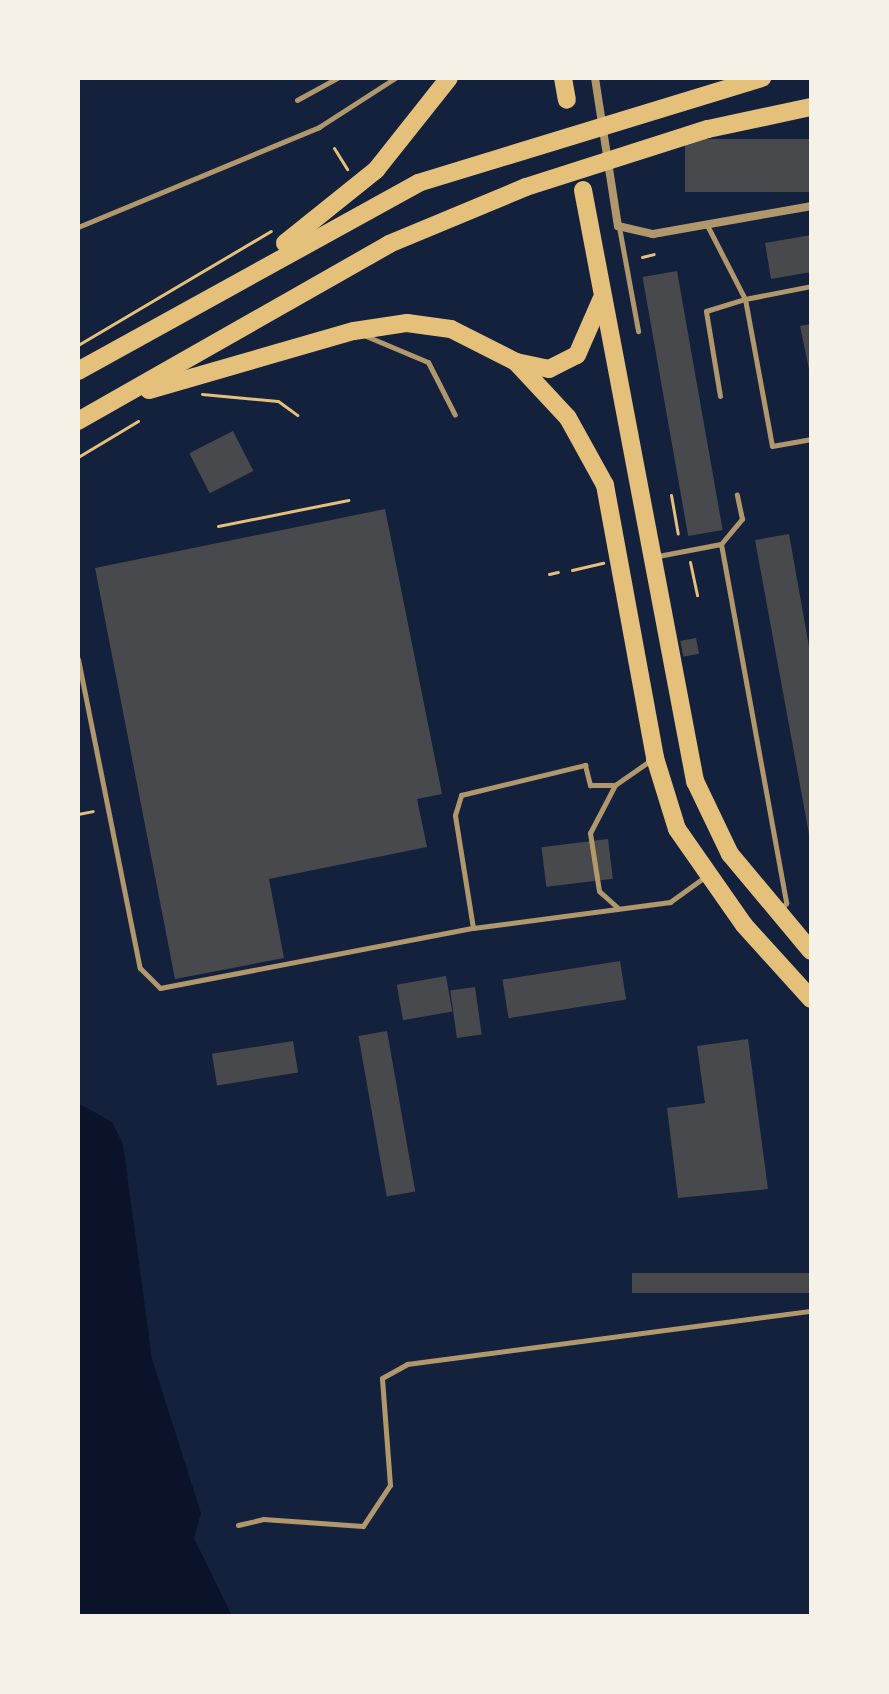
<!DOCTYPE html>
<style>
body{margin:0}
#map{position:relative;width:889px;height:1694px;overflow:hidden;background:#14213d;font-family:Inter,sans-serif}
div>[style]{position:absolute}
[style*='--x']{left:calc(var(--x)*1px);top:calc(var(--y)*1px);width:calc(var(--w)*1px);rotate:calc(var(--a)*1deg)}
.water>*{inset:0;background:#0b132b}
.building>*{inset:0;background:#48494c;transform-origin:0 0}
.path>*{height:3px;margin:-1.5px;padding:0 1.5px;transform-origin:1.5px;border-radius:1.5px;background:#e5c07b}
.service>*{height:5px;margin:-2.5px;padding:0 2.5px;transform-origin:2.5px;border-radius:2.5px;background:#b1986c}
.minor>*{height:8px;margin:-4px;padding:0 4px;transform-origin:4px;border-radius:4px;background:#b1986c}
.primary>*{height:18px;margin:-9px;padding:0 9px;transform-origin:9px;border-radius:9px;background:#e5c07b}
span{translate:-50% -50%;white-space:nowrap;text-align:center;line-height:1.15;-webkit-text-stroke:7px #f6f1e7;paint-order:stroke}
.frame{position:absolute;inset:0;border:80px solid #f6f1e7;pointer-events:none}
</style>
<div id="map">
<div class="water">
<div style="clip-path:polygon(78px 1103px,112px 1122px,123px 1144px,152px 1359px,201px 1513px,194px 1538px,232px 1616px,78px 1616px)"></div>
</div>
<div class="building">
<div style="left:811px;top:139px;width:53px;height:126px;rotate:90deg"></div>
<div style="clip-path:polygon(811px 235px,811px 272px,771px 279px,765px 243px)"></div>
<div style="left:677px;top:271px;width:263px;height:35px;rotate:80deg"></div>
<div style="clip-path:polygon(811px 324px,811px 374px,810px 374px,800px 326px)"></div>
<div style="left:233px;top:431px;width:45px;height:49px;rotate:63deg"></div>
<div style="clip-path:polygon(385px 509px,442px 794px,417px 799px,427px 847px,269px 879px,284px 958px,175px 979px,95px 568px)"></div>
<div style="clip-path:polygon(789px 534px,811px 658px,809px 834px,755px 540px)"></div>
<div style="left:696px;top:638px;width:16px;height:16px;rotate:79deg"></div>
<div style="left:608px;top:839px;width:40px;height:67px;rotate:83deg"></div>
<div style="left:620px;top:961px;width:39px;height:119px;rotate:81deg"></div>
<div style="left:446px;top:976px;width:36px;height:50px;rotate:80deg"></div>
<div style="left:475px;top:987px;width:48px;height:25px;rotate:82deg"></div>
<div style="left:387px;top:1031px;width:163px;height:29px;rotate:80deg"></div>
<div style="clip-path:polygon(748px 1039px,768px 1189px,678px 1198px,667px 1108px,705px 1103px,697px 1046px)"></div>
<div style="left:293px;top:1041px;width:32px;height:82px;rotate:81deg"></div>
<div style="left:811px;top:1273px;width:20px;height:179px;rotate:90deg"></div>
</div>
<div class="path">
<div style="--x:334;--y:148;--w:25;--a:58"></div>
<div style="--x:642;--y:257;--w:12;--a:-14"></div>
<div style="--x:78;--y:345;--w:224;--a:-30.6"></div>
<div style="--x:202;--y:394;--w:76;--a:5.3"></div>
<div style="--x:278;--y:401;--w:24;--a:36"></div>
<div style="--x:78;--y:457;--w:70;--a:-31"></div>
<div style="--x:671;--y:495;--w:39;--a:80"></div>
<div style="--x:218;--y:526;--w:133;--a:-11.3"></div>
<div style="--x:690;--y:562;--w:34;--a:78"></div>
<div style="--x:572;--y:570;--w:32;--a:-13"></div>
<div style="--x:549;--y:574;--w:9;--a:-13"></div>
<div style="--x:78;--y:814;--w:15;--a:-11"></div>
</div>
<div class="service">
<div style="--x:297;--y:100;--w:46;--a:-28.8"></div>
<div style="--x:78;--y:227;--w:261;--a:-22.5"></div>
<div style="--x:319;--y:127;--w:90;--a:-32.8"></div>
<div style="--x:619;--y:227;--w:106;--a:79.6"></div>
<div style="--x:708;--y:227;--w:81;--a:62.8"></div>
<div style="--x:745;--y:299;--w:67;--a:-11.1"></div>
<div style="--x:366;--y:336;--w:67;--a:22.8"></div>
<div style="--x:428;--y:362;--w:59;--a:63"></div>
<div style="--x:720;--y:396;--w:86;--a:-99.4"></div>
<div style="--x:706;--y:311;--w:41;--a:-17.1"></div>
<div style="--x:745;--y:299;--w:149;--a:79.6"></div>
<div style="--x:772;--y:446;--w:40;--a:-10"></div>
<div style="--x:721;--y:544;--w:33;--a:-50"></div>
<div style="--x:742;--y:519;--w:25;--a:-102"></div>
<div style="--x:658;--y:556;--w:64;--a:-10.8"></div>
<div style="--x:721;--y:544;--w:365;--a:79.7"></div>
<div style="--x:786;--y:903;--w:9;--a:126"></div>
<div style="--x:78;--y:659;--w:315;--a:78.7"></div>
<div style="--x:140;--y:968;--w:28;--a:45"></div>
<div style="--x:160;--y:988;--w:319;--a:-10.9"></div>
<div style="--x:473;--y:928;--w:199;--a:-7.5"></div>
<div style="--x:670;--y:902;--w:44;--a:-35.8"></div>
<div style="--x:618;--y:908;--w:25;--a:-138"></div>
<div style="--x:599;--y:891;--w:59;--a:-98.8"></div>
<div style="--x:590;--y:833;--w:54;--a:-62.5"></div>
<div style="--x:615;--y:785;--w:44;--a:-34.8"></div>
<div style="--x:473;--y:928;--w:114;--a:-99.1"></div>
<div style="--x:455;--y:815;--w:21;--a:-73"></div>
<div style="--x:461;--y:795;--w:128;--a:-13.6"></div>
<div style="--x:585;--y:765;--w:21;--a:76"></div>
<div style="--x:590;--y:785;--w:25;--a:0"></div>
<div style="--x:238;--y:1525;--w:26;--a:-13"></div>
<div style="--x:263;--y:1519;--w:100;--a:4"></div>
<div style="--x:363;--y:1526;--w:49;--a:-56.6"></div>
<div style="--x:390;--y:1485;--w:107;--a:-94.3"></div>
<div style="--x:382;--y:1378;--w:29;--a:-29"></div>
<div style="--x:407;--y:1364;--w:407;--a:-7.5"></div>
</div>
<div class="minor">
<div style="--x:595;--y:78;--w:150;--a:81.2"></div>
<div style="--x:618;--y:226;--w:36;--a:13"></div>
<div style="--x:653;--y:234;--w:160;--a:-10"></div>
</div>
<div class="primary">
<div style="--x:563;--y:78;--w:22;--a:80"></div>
<div style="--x:583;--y:190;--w:602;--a:79.27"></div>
<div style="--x:695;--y:781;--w:81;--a:64.4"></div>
<div style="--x:730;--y:854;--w:126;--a:50.1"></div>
<div style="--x:285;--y:243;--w:117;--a:-38.7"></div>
<div style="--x:376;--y:170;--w:117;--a:-51.6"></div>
<div style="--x:516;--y:362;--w:76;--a:47.1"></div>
<div style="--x:568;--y:418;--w:77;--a:61.1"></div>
<div style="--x:605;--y:485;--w:278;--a:79.6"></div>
<div style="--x:655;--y:758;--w:74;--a:72.8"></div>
<div style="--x:677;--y:829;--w:117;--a:55.1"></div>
<div style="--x:744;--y:925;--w:100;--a:47.8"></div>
<div style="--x:78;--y:371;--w:389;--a:-28.9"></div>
<div style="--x:418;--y:183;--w:360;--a:-17"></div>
<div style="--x:149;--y:390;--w:213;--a:-16.1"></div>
<div style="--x:354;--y:331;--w:54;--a:-8.6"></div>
<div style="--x:407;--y:323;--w:44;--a:7.8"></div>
<div style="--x:451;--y:329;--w:73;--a:26.9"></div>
<div style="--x:516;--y:362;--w:34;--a:12"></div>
<div style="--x:549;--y:369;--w:31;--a:-27"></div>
<div style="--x:577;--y:355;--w:60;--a:-66.4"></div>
<div style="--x:78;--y:421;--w:358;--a:-29.6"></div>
<div style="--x:389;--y:244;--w:148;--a:-22.6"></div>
<div style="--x:526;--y:187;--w:191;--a:-17.7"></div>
<div style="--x:708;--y:129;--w:105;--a:-12.1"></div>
</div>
<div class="frame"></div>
</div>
